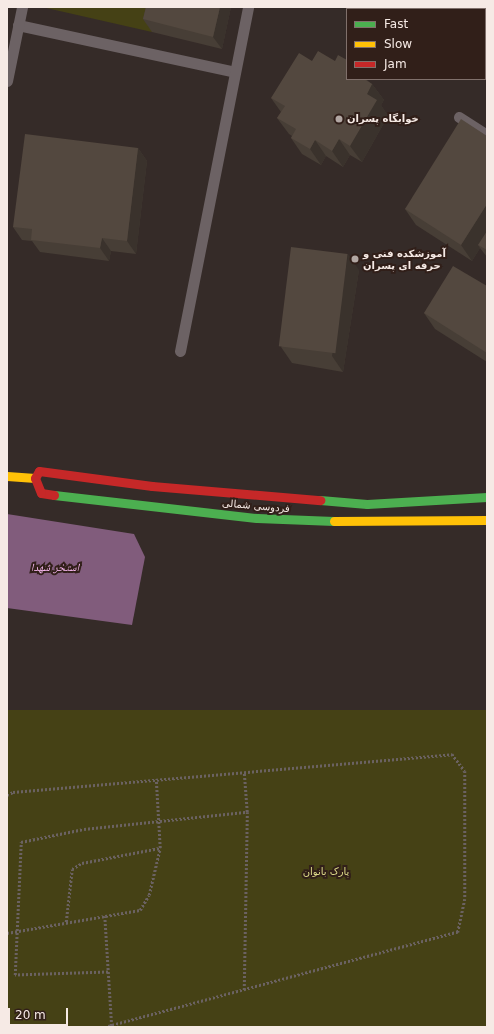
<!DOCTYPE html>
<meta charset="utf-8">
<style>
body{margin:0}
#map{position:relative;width:494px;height:1034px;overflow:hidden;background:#352b28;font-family:"DejaVu Sans","Noto Naskh Arabic",sans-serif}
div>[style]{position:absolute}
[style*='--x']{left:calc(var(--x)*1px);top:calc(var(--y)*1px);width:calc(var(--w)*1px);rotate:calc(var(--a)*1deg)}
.green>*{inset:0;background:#454115;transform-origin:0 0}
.water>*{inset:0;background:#815c7c}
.path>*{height:2.5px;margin-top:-1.25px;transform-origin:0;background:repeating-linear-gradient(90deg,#6b6262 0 2px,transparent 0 4px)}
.lane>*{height:11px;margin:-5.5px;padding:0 5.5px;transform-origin:5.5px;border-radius:5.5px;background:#6c6264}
.fast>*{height:9px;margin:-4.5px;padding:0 4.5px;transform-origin:4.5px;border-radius:4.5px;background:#4caf50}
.slow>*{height:9px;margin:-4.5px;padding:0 4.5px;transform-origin:4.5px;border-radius:4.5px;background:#ffc107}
.jam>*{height:9px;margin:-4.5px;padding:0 4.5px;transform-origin:4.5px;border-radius:4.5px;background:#c62828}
.wall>*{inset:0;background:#473e36}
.shaded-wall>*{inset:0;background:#3a322c}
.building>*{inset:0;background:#53483f;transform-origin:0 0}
.dots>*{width:11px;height:11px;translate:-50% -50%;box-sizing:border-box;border:2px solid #311f19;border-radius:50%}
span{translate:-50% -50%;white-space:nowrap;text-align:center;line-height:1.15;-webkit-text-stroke:4px #311f19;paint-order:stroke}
.poi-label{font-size:10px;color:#f6eae5;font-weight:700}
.left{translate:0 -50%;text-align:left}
.street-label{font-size:10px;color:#f6eae5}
.park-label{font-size:10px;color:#dedb8a}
.water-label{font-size:11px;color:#f9b9f1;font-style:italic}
.frame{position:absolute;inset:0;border:8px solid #f6eae5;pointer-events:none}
.legend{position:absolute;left:346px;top:8px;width:140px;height:72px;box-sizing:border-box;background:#311f19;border:1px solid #80706b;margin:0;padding:5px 7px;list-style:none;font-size:12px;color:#f6eae5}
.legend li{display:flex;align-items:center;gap:8px;height:20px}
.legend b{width:20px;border:1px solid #80706b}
.scale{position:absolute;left:8px;top:1008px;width:60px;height:18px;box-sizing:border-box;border:2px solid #f6eae5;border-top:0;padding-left:5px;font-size:12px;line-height:14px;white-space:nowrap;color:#f6eae5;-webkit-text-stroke:3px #311f19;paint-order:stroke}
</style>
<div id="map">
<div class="green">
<div style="clip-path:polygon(42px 7px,158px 7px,152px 32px)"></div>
<div style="left:487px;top:710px;width:317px;height:481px;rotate:90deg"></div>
</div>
<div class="water">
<div style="clip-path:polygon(7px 514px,134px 534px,145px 557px,132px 625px,7px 608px)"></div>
</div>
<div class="path">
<div style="--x:7;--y:795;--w:7;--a:-27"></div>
<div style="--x:13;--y:792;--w:441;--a:-4.9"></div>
<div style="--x:452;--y:754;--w:21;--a:53"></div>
<div style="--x:465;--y:771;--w:128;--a:90"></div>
<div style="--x:465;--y:899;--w:34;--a:102"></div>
<div style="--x:458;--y:932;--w:364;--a:164.9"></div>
<div style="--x:105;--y:916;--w:111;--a:86.4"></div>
<div style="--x:66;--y:922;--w:53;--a:-83.5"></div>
<div style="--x:72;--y:869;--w:12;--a:-31"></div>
<div style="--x:82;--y:863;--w:79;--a:-10.9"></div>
<div style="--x:7;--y:933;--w:135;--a:-9.8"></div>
<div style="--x:140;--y:910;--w:17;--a:-59"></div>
<div style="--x:149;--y:895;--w:48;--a:-76.8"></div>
<div style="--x:160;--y:848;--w:69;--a:-93.3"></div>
<div style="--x:108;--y:972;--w:93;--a:178.2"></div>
<div style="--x:15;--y:975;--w:133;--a:-87.4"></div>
<div style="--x:21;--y:842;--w:64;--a:-11.7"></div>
<div style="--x:84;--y:829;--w:164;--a:-6"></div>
<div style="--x:247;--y:812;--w:40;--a:-94.3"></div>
<div style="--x:244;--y:990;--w:178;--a:-89"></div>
</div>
<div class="lane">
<div style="--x:18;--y:25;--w:222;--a:12.2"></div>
<div style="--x:7;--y:81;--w:76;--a:-78.5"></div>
<div style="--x:459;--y:117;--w:33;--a:33"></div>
<div style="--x:180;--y:351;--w:351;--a:-78.8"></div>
</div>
<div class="fast">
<div style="--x:54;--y:495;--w:204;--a:6.5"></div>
<div style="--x:257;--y:518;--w:77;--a:2.2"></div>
<div style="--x:320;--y:500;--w:47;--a:4.9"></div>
<div style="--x:367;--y:504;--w:120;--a:-3.3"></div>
</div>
<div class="slow">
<div style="--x:7;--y:476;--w:28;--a:4"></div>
<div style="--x:334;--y:521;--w:153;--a:-0.4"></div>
</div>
<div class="jam">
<div style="--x:54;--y:495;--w:13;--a:-171"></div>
<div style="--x:41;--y:493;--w:16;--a:-112"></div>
<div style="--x:35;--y:478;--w:8;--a:-60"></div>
<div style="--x:39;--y:471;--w:114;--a:7.6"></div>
<div style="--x:152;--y:486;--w:169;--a:4.8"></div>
</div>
<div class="wall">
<div style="clip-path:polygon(146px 7px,231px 7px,222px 49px,152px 32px,143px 19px)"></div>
<div style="clip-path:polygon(347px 79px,366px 79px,368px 81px,372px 84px,384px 100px,381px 105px,388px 116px,362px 162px,350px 155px,343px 167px,326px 156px,321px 165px,302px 154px,291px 138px,292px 136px,289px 134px,277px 118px,281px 112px,271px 98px)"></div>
<div style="clip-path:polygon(487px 136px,487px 257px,480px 248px,472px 261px,416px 225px,405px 209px)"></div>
<div style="clip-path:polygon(138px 148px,147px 161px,136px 254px,111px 251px,109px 261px,40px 252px,32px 241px,22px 240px,13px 227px)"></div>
<div style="clip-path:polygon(359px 270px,343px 372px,292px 363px,281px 347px)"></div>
<div style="clip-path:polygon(487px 286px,487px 362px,435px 329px,424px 313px)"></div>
</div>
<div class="shaded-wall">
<div style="clip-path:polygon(220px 7px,231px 7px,222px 49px,213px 37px)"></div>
<div style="clip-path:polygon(372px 84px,384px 100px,381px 105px,388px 116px,362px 162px,350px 146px,367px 94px)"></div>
<div style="clip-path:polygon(339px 139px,350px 155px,343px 167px,332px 151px)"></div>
<div style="clip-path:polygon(315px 140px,326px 156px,321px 165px,310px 149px)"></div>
<div style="clip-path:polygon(138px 148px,147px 161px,136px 254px,127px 241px)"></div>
<div style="clip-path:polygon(487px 204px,487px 238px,478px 245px,480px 248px,472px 261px,461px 245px)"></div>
<div style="clip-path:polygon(102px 238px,111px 251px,109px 261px,100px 248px)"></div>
<div style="clip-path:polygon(348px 254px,359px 270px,343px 372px,332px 356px)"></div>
</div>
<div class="building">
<div style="clip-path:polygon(146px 7px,220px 7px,213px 37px,143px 19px)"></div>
<div style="clip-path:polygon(318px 51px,335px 61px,338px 55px,347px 60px,347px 79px,364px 79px,372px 84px,367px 94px,377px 100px,350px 146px,339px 139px,332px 151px,315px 140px,310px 149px,291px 138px,296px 129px,277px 118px,285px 106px,271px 98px,299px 53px,312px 61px)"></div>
<div style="clip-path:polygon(461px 119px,487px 136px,487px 204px,461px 245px,405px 209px)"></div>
<div style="clip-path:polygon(25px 134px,138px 148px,127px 241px,102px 238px,100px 248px,31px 240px,32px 229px,13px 227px)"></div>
<div style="clip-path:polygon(487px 231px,487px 250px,478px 245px)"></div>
<div style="left:291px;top:247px;width:57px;height:100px;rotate:7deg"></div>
<div style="clip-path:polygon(453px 266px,487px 286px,487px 353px,424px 313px)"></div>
</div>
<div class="dots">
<div style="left:339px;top:119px;background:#b2a7a3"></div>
<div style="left:355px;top:259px;background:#b2a7a3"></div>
</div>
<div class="poi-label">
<span class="left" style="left:347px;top:119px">خوابگاه پسران</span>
<span class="left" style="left:363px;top:259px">آموزشکده فنی و<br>حرفه ای پسران</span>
</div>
<div class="street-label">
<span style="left:256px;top:506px;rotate:5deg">فردوسی شمالی</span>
</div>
<div class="park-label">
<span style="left:326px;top:872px">پارک بانوان</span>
</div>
<div class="water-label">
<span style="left:55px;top:568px">استخر شهدا</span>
</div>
<div class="frame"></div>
<ul class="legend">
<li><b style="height:5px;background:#4caf50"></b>Fast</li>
<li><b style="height:5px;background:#ffc107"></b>Slow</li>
<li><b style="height:5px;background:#c62828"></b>Jam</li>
</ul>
<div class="scale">20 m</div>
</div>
